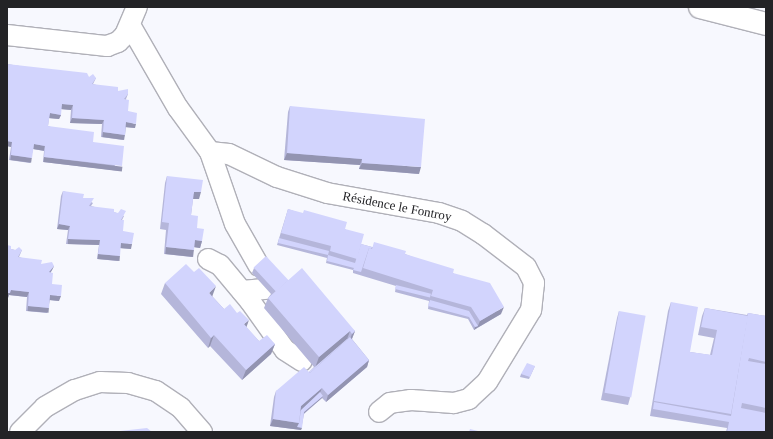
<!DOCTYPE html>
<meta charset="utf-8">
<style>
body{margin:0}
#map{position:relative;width:773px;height:439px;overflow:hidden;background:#f7f8fe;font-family:Georgia,serif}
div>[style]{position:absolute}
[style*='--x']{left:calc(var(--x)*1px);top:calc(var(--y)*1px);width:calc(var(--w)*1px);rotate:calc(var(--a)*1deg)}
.roads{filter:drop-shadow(1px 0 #b0b0b8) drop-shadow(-1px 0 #b0b0b8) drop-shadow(0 1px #b0b0b8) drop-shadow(0 -1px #b0b0b8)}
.minor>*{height:20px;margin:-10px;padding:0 10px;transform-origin:10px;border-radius:10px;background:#fff}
.major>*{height:22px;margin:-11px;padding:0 11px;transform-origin:11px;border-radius:11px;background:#fff}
.wall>*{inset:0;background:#b5b6da}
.shaded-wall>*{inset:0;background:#9394b1;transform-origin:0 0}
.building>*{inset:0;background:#d2d4fd;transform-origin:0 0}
span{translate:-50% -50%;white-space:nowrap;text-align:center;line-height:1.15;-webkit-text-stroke:3.5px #fff;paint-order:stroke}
.street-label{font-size:13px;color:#232326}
.frame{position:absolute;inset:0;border:8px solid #232326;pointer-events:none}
</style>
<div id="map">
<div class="roads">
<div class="minor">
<div style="--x:130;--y:25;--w:96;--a:60"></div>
<div style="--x:178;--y:108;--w:54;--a:54"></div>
<div style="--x:210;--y:152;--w:19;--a:6"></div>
<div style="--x:229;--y:154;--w:53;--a:25.6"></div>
<div style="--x:277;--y:177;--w:52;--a:17.7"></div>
<div style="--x:327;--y:193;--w:114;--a:10.1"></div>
<div style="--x:439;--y:213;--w:24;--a:19"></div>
<div style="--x:462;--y:221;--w:25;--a:32"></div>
<div style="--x:483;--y:234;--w:54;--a:37.5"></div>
<div style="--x:526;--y:267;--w:18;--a:63"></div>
<div style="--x:534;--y:283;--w:27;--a:96"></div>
<div style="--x:531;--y:310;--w:84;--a:121.4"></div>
<div style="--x:487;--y:382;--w:25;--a:137"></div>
<div style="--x:469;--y:399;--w:16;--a:165"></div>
<div style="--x:454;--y:403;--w:43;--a:-176"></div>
<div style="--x:411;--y:400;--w:21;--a:172"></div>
<div style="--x:390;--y:403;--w:14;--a:141"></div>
<div style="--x:7;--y:35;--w:101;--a:6.3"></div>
<div style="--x:107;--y:46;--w:12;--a:-20"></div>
<div style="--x:118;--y:42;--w:10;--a:-45"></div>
<div style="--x:125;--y:35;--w:30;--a:-67"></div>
<div style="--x:210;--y:152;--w:76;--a:70.9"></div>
<div style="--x:235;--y:224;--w:48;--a:60.3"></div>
<div style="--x:208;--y:259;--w:13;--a:27"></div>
<div style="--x:220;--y:265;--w:47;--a:50.2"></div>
<div style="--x:250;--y:301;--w:60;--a:54.5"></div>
<div style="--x:285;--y:350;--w:20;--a:33"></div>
<div style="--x:242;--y:291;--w:25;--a:-5"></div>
<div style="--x:20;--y:432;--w:35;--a:-45"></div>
<div style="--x:45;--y:407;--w:34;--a:-30"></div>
<div style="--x:75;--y:390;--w:26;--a:-18"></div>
<div style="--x:100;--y:382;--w:28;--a:2"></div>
<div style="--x:128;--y:383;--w:29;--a:16"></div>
<div style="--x:156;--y:391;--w:30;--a:34"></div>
<div style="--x:181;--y:408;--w:32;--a:49"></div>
</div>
<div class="major">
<div style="--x:700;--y:7;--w:68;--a:14.4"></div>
</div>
</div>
<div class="wall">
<div style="clip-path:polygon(7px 64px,89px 77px,96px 78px,93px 84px,128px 94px,126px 99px,128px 111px,135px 128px,126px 127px,125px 135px,123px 140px,101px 137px,102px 124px,70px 123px,71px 110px,61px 109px,61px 115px,59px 119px,49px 118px,48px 126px,93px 142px,120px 171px,43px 162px,44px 151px,33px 149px,30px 163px,9px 160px,11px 147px,7px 146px)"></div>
<div style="clip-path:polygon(290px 106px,419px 174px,359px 169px,360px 165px,284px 160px,288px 112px)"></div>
<div style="clip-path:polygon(167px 176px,199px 199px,193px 199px,191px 215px,202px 241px,200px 248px,194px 247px,192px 257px,164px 254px,166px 230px,160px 229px,165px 183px)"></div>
<div style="clip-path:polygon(63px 191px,83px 198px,93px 203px,91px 206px,114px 212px,124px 216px,122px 220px,123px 231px,131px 249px,120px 248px,118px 261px,97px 259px,99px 245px,66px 244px,68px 230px,57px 229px,61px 196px)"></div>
<div style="clip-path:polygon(288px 209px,345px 229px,361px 244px,372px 247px,405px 254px,453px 273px,501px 314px,474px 330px,468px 319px,428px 309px,429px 301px,395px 292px,396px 286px,353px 273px,353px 270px,326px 263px,327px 258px,277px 245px)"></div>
<div style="clip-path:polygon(11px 249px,15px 250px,22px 250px,19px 257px,41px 264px,54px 266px,51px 272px,52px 284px,59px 301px,50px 300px,47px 313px,26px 311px,27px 297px,9px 295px,8px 298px)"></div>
<div style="clip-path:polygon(254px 268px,288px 280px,355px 331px,352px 339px,369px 360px,367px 367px,326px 402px,322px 398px,304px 414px,301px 430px,270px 426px,274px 397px,276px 391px,309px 372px,314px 367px,264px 308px,268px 298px,271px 294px,252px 273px)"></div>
<div style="clip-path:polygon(165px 283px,212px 296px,224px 309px,246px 327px,259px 341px,275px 344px,271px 354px,242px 380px,210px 346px,208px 348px,161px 294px)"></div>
<div style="clip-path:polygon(671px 302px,690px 352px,710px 355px,714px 338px,698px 335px,702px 316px,705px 308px,747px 315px,748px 313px,766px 316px,766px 432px,726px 432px,727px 428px,650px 416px,668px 311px)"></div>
<div style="clip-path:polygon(619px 311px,630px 398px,628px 405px,601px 400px,617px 318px)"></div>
<div style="clip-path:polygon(535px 366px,529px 379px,520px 377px,521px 374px)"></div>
</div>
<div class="shaded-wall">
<div style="clip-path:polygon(62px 104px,73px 105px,71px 110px,60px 109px)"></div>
<div style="clip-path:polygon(50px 113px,61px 115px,59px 119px,48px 118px)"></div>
<div style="clip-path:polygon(72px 118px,104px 120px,102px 124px,70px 123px)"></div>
<div style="clip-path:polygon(126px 122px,136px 124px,135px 128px,124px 127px)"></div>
<div style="left:103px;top:132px;width:22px;height:5px;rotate:8deg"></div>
<div style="clip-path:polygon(7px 141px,12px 142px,11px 147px,7px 146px)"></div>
<div style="left:34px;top:144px;width:11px;height:5px;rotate:10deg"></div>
<div style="clip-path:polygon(287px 153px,362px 159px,360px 165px,284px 160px)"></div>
<div style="left:11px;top:155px;width:21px;height:5px;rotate:8deg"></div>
<div style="left:44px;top:157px;width:79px;height:5px;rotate:7deg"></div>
<div style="clip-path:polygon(362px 163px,421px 167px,419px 174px,359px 169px)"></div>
<div style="clip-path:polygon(194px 192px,201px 192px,199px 199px,191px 199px)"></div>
<div style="clip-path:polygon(59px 224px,70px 226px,68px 230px,57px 229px)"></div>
<div style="left:68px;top:239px;width:32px;height:5px;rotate:2deg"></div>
<div style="clip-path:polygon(195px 240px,202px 241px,200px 248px,193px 247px)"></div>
<div style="clip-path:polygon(121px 243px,132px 244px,131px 249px,119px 248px)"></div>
<div style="left:166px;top:247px;width:28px;height:7px;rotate:6deg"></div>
<div style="left:98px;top:254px;width:22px;height:5px;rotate:5deg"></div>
<div style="clip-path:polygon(54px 266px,52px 270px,47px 277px,49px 272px)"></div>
<div style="clip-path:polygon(216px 286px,212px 297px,209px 293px)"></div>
<div style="clip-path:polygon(11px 290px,29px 292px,27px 297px,9px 295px,8px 298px,7px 298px,7px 293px)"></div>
<div style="clip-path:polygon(50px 295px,61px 296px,59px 301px,49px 300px)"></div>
<div style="left:28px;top:306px;width:21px;height:5px;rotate:5deg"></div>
<div style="clip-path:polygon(504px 307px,501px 314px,477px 328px,480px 321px)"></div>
<div style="clip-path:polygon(249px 320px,245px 331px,244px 324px)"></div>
<div style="clip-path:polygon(478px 326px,477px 328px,474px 330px,475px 327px)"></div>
<div style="clip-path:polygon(350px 331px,346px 342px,315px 368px,319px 357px)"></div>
<div style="clip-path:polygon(355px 331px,351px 341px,349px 342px,352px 334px)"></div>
<div style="clip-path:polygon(214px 335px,210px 346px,208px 348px,211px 338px)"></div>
<div style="clip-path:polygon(275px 344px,271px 354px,242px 380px,246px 370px)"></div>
<div style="clip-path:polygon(369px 360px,367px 367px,326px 402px,328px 395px)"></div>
<div style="clip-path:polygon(322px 388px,319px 395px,299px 412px,301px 406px)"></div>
<div style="clip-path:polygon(323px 396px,322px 398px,303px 414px,304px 412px)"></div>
<div style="clip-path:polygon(273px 419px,299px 423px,302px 428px,301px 430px,270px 426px)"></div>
</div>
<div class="building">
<div style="clip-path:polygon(7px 64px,87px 73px,89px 77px,93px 74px,96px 78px,92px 84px,118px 87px,118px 91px,128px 89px,128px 94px,124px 99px,129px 100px,128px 111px,137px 113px,136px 124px,126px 122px,125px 135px,103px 132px,104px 120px,72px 118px,73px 105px,62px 104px,61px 115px,50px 113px,48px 126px,94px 132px,93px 142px,124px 146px,122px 166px,44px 157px,45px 146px,34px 144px,32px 158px,11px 155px,12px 142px,7px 141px)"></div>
<div style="clip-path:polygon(290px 106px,425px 119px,421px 167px,362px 163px,362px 159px,287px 153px)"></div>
<div style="clip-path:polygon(167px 176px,203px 180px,201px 192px,194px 192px,191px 215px,198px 216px,197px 228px,204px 229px,202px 241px,195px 240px,194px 250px,166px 247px,169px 223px,162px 222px)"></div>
<div style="clip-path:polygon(63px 191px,84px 194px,83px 198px,94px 198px,89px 206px,114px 209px,114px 212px,118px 213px,121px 209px,126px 211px,121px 220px,124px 220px,123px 231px,134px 233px,132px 244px,121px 243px,120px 256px,98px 254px,100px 240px,68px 239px,70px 226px,59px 224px)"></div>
<div style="clip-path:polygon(288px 209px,303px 213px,304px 210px,347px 222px,345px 229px,364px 234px,357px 259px,330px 251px,331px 246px,281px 233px)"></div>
<div style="clip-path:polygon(279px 238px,329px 251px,328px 255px,278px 243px)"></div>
<div style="clip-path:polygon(374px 242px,406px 251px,405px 254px,454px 269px,453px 273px,490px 283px,504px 307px,480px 321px,471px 307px,431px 296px,433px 290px,363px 268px,369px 248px,372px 249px)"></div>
<div style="clip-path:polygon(361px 244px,372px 247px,371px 249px,369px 248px,361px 272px,353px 270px,354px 268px,327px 261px,328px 255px,355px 263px)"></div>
<div style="clip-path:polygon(7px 245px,11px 246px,11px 249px,15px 250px,19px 247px,22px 250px,18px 257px,42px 260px,41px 264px,52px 262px,54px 266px,49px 272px,53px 273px,52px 284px,62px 285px,61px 296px,50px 295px,49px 308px,28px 306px,29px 292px,11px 290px,10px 293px,7px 293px)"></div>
<div style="left:266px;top:256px;width:33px;height:17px;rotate:47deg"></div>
<div style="clip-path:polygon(186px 264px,194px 272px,199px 268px,216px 286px,209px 293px,224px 309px,230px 304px,237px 313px,240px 311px,249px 320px,244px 324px,259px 341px,267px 335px,275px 344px,246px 370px,214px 335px,211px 338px,165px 283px)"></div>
<div style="clip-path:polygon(302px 268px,355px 331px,352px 334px,350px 331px,319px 357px,268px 298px)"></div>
<div style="left:396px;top:285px;width:36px;height:4px;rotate:14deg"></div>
<div style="clip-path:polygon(430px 300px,469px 311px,478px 326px,475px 327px,469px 317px,428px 306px)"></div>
<div style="clip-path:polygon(671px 302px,698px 307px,690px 352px,712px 355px,717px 330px,701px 327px,705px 308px,748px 316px,731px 414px,654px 401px)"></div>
<div style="left:619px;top:311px;width:27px;height:83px;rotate:10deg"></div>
<div style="clip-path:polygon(748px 313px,766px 316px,766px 362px,749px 358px,748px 361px,766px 364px,766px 408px,742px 403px,741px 408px,766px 413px,766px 432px,727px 432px,729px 422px,653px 409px,654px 402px,731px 416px)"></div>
<div style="clip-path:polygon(350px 337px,369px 360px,328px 395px,322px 388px,301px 406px,299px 423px,273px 419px,276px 391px,304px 367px,310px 373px)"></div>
<div style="clip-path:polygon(347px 339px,347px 340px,310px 373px,309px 372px)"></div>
<div style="clip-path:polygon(527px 363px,535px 366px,530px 377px,521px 374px)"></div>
<div style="clip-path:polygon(320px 392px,323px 396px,304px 412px,302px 428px,297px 427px,299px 423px,301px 410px)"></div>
<div style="clip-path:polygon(147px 428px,152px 432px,111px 432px)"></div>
<div style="clip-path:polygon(470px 429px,482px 432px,469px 432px)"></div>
</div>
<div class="street-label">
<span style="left:397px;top:207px;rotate:11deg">Résidence le Fontroy</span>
</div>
<div class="frame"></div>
</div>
